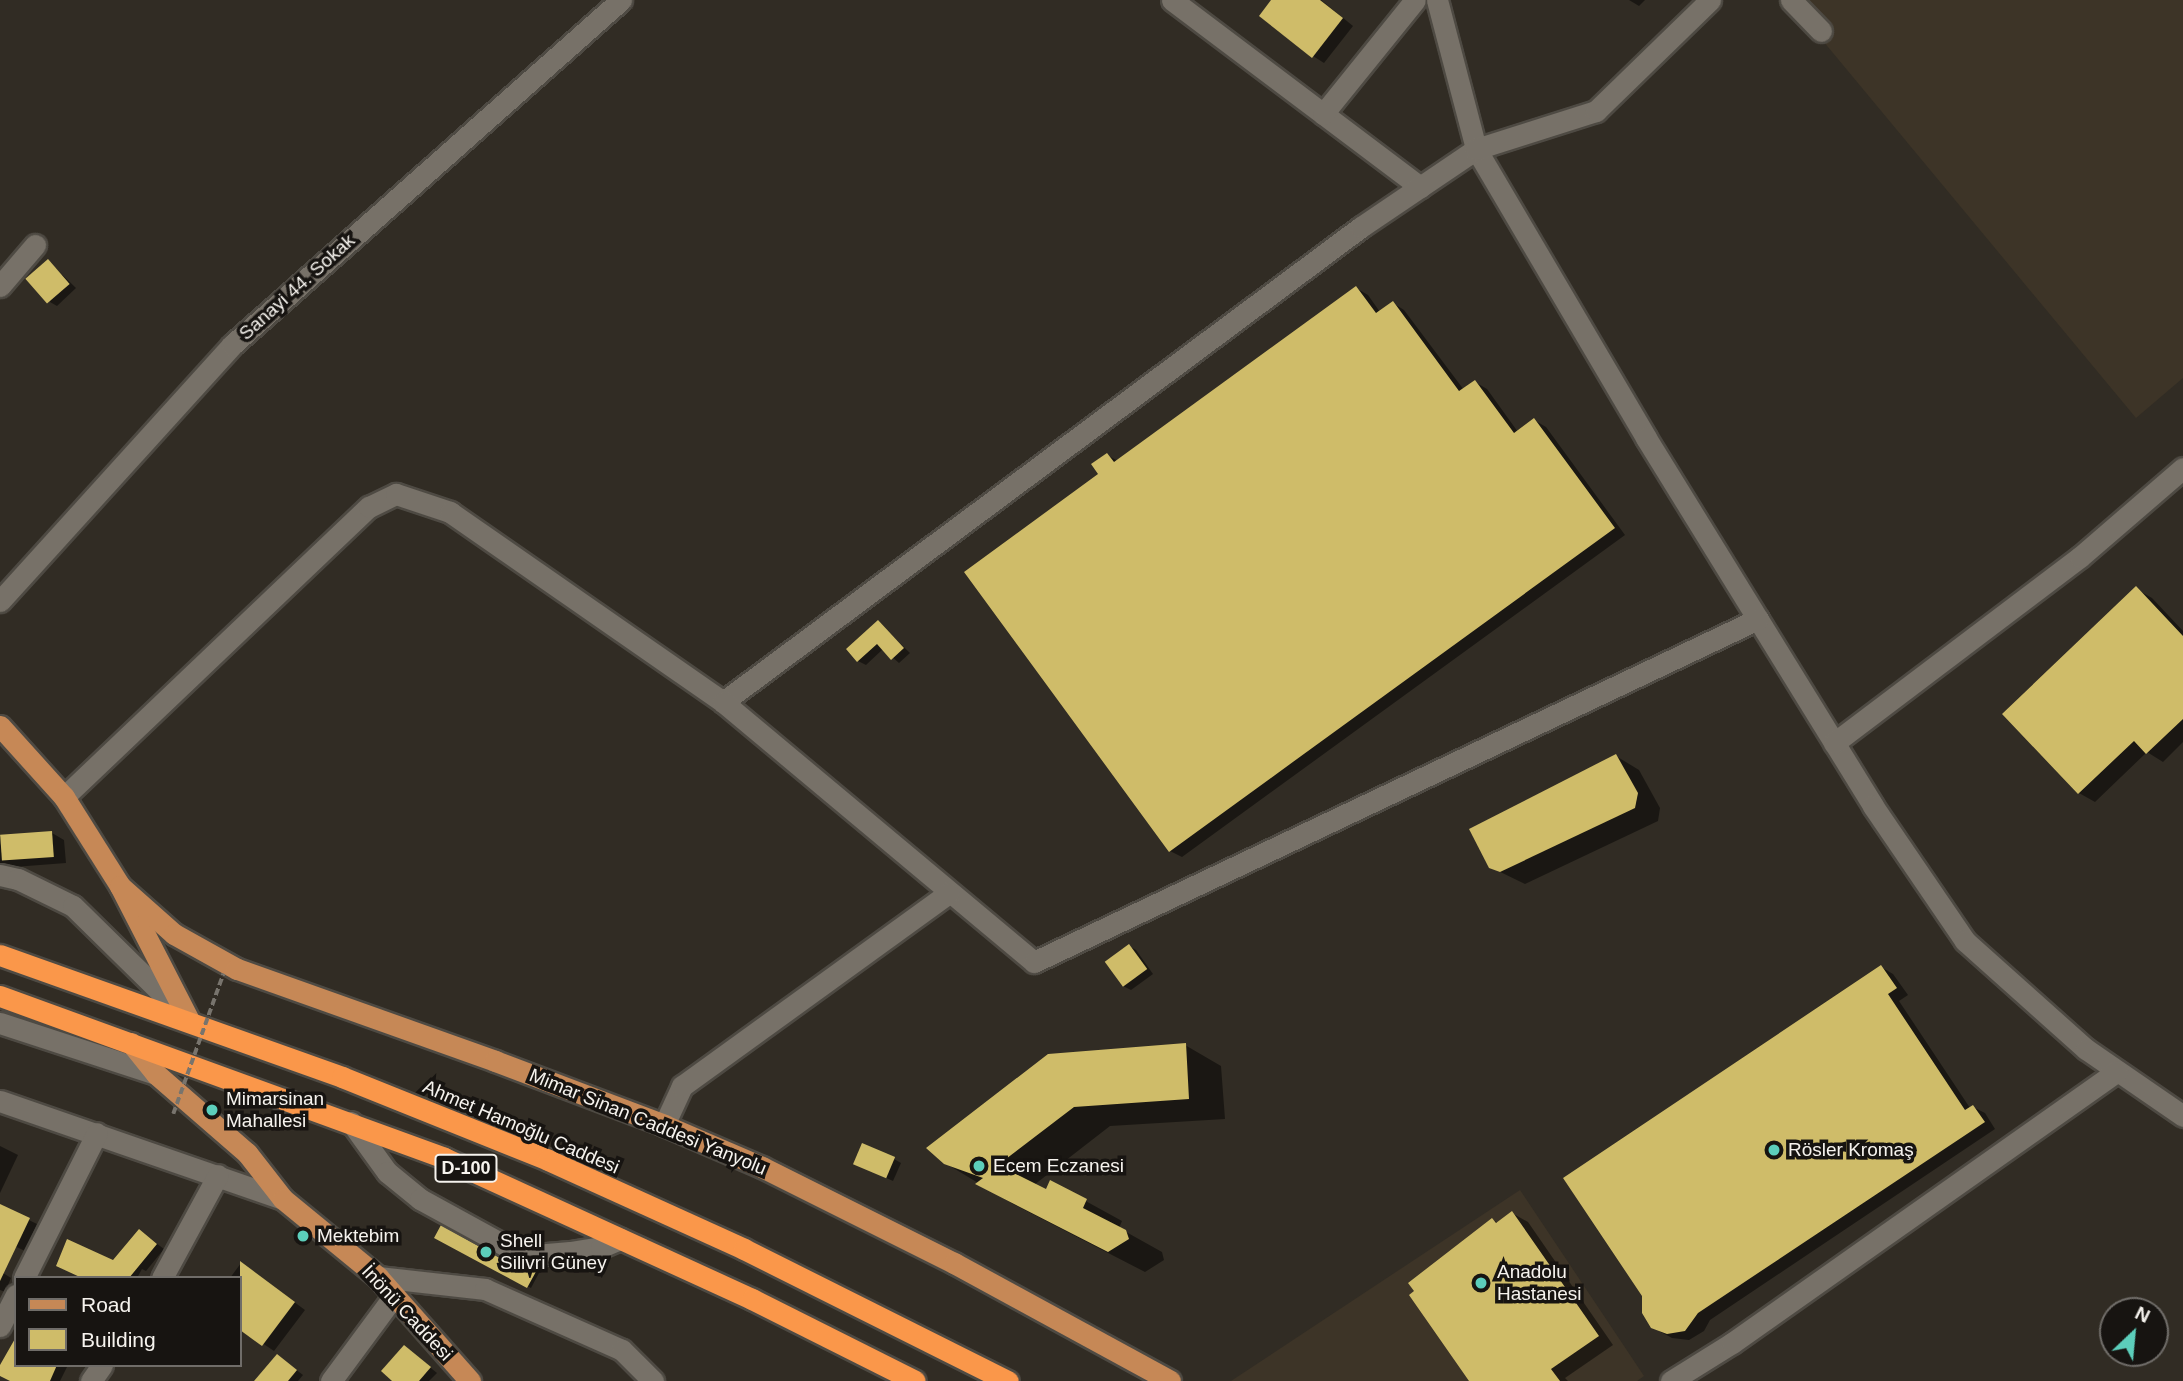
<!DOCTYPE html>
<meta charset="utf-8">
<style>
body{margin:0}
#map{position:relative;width:2183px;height:1381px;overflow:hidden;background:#312c24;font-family:Helvetica,sans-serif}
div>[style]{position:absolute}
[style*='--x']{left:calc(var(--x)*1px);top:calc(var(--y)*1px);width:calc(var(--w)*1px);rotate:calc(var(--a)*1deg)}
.built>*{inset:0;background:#3d3427}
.shadow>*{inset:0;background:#0007}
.building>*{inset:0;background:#cfbc69;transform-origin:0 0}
.roads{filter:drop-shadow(2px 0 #4e4a43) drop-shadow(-2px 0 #4e4a43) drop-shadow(0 2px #4e4a43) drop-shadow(0 -2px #4e4a43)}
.minor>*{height:21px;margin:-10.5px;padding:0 10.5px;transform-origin:10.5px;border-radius:10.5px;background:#777168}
.major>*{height:21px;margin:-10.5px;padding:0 10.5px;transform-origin:10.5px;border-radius:10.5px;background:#c68856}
.highway>*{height:21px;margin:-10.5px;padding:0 10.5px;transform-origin:10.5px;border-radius:10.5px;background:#fa974a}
.path-bridge>*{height:3.5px;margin-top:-1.75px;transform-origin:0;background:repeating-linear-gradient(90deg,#78746d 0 7px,transparent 0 10.5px)}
.dots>*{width:19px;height:19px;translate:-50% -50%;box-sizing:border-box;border:4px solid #171411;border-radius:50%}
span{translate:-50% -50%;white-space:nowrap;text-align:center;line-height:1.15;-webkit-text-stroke:7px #171411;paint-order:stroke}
.shield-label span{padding:2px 5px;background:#171411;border:2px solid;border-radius:5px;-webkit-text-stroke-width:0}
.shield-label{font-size:18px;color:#f6f3ee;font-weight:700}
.street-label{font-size:19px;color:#f6f3ee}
.poi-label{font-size:19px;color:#f6f3ee}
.left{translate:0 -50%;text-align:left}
.legend{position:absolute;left:14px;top:1276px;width:228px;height:91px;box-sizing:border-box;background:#171411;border:2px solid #706d69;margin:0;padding:9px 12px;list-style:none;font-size:21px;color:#f6f3ee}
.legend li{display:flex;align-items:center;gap:14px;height:35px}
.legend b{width:35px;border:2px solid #706d69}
.north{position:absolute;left:2099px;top:1297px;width:70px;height:70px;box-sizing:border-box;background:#171411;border:2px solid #706d69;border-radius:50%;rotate:26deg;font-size:19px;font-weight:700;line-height:28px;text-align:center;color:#f6f3ee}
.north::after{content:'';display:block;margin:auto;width:24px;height:32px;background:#5ccebb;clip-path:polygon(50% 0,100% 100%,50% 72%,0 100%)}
</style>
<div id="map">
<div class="built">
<div style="clip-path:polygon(1789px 0,2183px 0,2183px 378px,2136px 418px)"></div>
<div style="clip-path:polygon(1520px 1190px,1644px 1376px,1637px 1381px,1231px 1381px)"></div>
</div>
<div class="shadow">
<div style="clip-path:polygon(1273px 0,1321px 0,1353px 26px,1324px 63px,1313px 56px)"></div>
<div style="clip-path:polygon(1629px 0,1645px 0,1639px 6px)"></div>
<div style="clip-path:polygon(48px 261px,76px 288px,57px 306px,50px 302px)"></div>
<div style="clip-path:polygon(1356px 288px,1368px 295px,1380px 312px,1393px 303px,1404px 310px,1464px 390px,1475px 382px,1487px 389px,1518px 432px,1534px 420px,1546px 427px,1625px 535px,1182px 857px,1170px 851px,1100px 475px,1107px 455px,1118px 461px)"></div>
<div style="clip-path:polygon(2136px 589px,2152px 598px,2183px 631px,2183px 742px,2163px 762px,2147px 752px,2095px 802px,2079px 793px)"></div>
<div style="clip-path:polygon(878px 622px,910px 653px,899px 663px,883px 649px,866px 665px,858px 661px)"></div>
<div style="clip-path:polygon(1616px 756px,1639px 770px,1660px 808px,1658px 821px,1525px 884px,1490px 867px)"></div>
<div style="clip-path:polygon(52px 833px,64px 840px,66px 863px,1px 868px,0 873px,0 836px)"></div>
<div style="clip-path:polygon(1129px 946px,1136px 950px,1153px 974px,1131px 990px,1123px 986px)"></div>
<div style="clip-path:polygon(1881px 967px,1893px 974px,1908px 995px,1899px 1001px,1970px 1108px,1973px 1107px,1985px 1113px,1995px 1129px,1710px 1320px,1704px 1331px,1689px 1340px,1672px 1338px,1659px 1331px)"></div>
<div style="clip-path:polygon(1185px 1045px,1221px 1066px,1225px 1119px,1110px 1126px,1034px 1185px,1047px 1191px,1051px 1182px,1122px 1221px,1119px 1228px,1162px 1252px,1164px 1260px,1145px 1272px,1013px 1204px,945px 1163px)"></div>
<div style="clip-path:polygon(0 1146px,18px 1155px,0 1193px)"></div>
<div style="clip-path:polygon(894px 1159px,901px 1163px,893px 1181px,862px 1167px)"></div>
<div style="clip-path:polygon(0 1206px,37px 1224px,25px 1251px,0 1239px)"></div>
<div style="clip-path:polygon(1512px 1213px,1528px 1222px,1613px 1345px,1565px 1378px,1568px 1381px,1471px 1381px,1493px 1220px,1498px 1223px)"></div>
<div style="clip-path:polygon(140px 1231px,164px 1249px,146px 1271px,142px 1269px,137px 1278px,84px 1278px,114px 1263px)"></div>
<div style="clip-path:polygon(436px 1237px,506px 1263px,540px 1271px,531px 1288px)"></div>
<div style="clip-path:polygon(241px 1263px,305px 1310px,274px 1351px,240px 1328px,240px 1278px,230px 1278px)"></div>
<div style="clip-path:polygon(0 1271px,11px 1278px,5px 1292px,0 1290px)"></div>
<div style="clip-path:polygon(405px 1347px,437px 1373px,429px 1381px,395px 1381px)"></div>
<div style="clip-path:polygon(278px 1356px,303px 1375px,298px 1381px,257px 1381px)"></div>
<div style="clip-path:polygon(16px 1365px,68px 1365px,60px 1381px,12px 1381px,0 1374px)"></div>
</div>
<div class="building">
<div style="clip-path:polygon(1271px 0,1320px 0,1343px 18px,1312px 58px,1259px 16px)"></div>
<div style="left:48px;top:259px;width:33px;height:30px;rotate:49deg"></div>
<div style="clip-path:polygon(1356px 286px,1376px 313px,1393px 301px,1459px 391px,1475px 380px,1514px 433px,1534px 418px,1615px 528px,1169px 852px,964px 572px,1098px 474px,1091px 464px,1107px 453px,1114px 462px)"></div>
<div style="clip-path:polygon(2136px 586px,2183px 636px,2183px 719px,2146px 754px,2134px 741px,2078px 794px,2002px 714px)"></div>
<div style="clip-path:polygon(878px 620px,904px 648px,891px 660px,877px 644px,857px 662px,846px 649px)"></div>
<div style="clip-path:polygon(1616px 754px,1638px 793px,1635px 808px,1500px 872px,1489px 868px,1469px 829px)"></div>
<div style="left:52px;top:831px;width:26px;height:52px;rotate:86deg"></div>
<div style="left:1129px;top:944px;width:31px;height:30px;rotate:54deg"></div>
<div style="clip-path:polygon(1881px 965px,1897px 988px,1888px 994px,1965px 1110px,1973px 1105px,1985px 1122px,1698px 1313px,1685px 1331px,1667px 1334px,1651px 1328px,1642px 1313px,1642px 1296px,1563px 1178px)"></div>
<div style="clip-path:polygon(1186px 1043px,1189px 1099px,1074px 1107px,998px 1165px,1046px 1189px,1050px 1180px,1087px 1199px,1083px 1208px,1126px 1230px,1129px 1239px,1108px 1252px,975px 1184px,983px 1178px,944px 1164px,926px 1148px,1048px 1054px)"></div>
<div style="left:862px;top:1143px;width:36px;height:23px;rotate:23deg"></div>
<div style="clip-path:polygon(0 1204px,30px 1218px,0 1281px)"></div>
<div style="clip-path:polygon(1512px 1211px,1599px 1336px,1551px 1369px,1560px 1381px,1469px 1381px,1409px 1295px,1414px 1291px,1408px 1283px,1492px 1218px,1496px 1223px)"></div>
<div style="clip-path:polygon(441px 1225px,507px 1262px,538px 1268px,527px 1288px,434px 1238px)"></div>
<div style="clip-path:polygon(139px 1229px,157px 1244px,129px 1278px,82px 1278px,56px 1266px,67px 1239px,113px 1260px)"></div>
<div style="clip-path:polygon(240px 1261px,295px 1302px,262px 1346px,240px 1330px)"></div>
<div style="clip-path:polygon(16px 1337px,16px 1365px,57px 1365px,50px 1381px,10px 1381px,0 1376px,0 1365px)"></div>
<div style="clip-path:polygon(404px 1345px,431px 1367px,419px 1381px,392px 1381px,381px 1371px)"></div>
<div style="clip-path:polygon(277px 1354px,297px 1370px,288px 1381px,254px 1381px)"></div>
</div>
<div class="roads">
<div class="minor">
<div style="--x:1172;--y:0;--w:311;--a:37"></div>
<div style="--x:1437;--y:0;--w:154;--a:75.3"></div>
<div style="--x:1476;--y:149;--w:335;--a:59.5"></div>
<div style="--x:1646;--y:438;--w:432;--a:58.3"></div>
<div style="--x:1873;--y:806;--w:163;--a:55.7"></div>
<div style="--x:1965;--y:941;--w:162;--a:41.8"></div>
<div style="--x:2086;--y:1049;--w:118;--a:34.6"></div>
<div style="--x:1791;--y:0;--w:43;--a:45.9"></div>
<div style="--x:1323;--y:114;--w:146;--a:-51.1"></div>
<div style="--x:0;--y:286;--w:54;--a:-49.5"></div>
<div style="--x:0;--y:601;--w:345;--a:-47.8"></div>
<div style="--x:232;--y:345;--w:520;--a:-41.57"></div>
<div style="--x:723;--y:702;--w:795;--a:-36.67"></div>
<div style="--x:1361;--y:227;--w:139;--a:-34.1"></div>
<div style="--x:1476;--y:149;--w:126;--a:-17.6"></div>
<div style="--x:1596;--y:111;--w:159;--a:-44.2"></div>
<div style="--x:1834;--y:743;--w:308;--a:-37.1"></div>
<div style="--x:2080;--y:557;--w:136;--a:-40.8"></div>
<div style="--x:64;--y:797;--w:421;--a:-43.6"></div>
<div style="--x:369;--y:507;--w:30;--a:-26"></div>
<div style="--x:396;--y:494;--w:57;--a:18.4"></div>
<div style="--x:450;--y:512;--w:333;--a:34.8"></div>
<div style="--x:723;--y:702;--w:405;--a:39.9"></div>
<div style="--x:1034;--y:962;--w:801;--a:-25.35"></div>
<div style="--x:0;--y:875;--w:18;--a:13"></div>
<div style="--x:18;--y:879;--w:61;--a:26.1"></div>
<div style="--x:73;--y:906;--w:157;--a:44.5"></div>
<div style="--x:0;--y:1023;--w:164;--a:18.1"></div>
<div style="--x:0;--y:1101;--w:299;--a:19.1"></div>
<div style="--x:351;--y:1122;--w:62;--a:54.2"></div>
<div style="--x:387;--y:1172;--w:43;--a:39.3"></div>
<div style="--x:420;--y:1199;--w:106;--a:28.7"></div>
<div style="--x:513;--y:1250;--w:23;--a:13"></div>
<div style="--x:535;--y:1255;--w:35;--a:-5"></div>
<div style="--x:570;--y:1252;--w:31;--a:-9"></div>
<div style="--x:601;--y:1247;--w:21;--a:-23"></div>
<div style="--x:664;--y:1125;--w:43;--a:-65.2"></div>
<div style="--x:682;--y:1086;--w:329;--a:-35.9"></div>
<div style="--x:378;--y:1277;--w:108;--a:6.4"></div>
<div style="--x:485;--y:1289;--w:150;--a:24"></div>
<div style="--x:622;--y:1350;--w:44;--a:45"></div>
<div style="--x:24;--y:1278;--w:162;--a:-63.3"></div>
<div style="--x:162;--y:1278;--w:117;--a:-61.5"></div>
<div style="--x:0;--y:1326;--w:35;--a:-63"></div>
<div style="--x:91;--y:1381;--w:19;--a:-55"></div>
<div style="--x:331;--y:1381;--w:106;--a:-53.5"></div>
<div style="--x:1671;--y:1381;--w:72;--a:-31.9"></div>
<div style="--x:1732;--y:1343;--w:471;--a:-35.2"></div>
</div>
<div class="major">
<div style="--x:0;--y:726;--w:96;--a:48"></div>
<div style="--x:64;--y:797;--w:105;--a:57.8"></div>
<div style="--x:120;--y:886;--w:151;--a:62.8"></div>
<div style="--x:120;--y:886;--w:72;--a:41.6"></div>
<div style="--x:174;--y:934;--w:72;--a:29.1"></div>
<div style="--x:237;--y:969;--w:274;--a:19.6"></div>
<div style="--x:495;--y:1061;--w:181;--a:20.7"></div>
<div style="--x:664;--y:1125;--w:107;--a:23.2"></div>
<div style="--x:762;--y:1167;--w:215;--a:26.6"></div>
<div style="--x:954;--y:1263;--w:246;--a:28.6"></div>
<div style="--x:131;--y:1043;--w:40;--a:51"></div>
<div style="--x:156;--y:1074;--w:121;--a:41"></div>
<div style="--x:247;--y:1153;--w:58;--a:52"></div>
<div style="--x:283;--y:1199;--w:123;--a:39.4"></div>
<div style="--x:378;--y:1277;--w:139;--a:48.5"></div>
</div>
<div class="highway">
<div style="--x:0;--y:955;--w:363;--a:19.6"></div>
<div style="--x:342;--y:1077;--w:222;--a:21.9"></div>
<div style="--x:548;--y:1160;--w:215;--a:24.4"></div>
<div style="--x:744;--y:1249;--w:295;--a:26.6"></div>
<div style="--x:0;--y:996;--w:473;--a:20"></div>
<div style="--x:444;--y:1158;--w:339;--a:24.6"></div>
<div style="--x:752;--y:1299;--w:182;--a:26.7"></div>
</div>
</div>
<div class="path-bridge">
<div style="--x:173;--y:1114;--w:149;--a:-70.3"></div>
</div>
<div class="dots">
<div style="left:212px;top:1110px;background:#5ccebb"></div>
<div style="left:1774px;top:1150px;background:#5ccebb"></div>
<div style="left:979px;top:1166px;background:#5ccebb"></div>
<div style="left:303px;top:1236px;background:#5ccebb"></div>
<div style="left:486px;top:1252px;background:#5ccebb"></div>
<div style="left:1481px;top:1283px;background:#5ccebb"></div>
</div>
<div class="shield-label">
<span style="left:466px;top:1168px">D-100</span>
</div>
<div class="street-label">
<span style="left:297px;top:287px;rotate:-42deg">Sanayi 44. Sokak</span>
<span style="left:648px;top:1122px;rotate:22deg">Mimar Sinan Caddesi Yanyolu</span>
<span style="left:521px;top:1127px;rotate:23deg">Ahmet Hamoğlu Caddesi</span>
<span style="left:407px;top:1313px;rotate:47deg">İnönü Caddesi</span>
</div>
<div class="poi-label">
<span class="left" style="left:226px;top:1110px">Mimarsinan<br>Mahallesi</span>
<span class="left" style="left:1788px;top:1150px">Rösler Kromaş</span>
<span class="left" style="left:993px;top:1166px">Ecem Eczanesi</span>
<span class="left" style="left:317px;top:1236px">Mektebim</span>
<span class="left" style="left:500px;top:1252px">Shell<br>Silivri Güney</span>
<span class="left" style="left:1497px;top:1283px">Anadolu<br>Hastanesi</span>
</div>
<ul class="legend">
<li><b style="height:9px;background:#c68856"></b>Road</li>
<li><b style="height:19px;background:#cfbc69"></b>Building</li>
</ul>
<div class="north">N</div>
</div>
